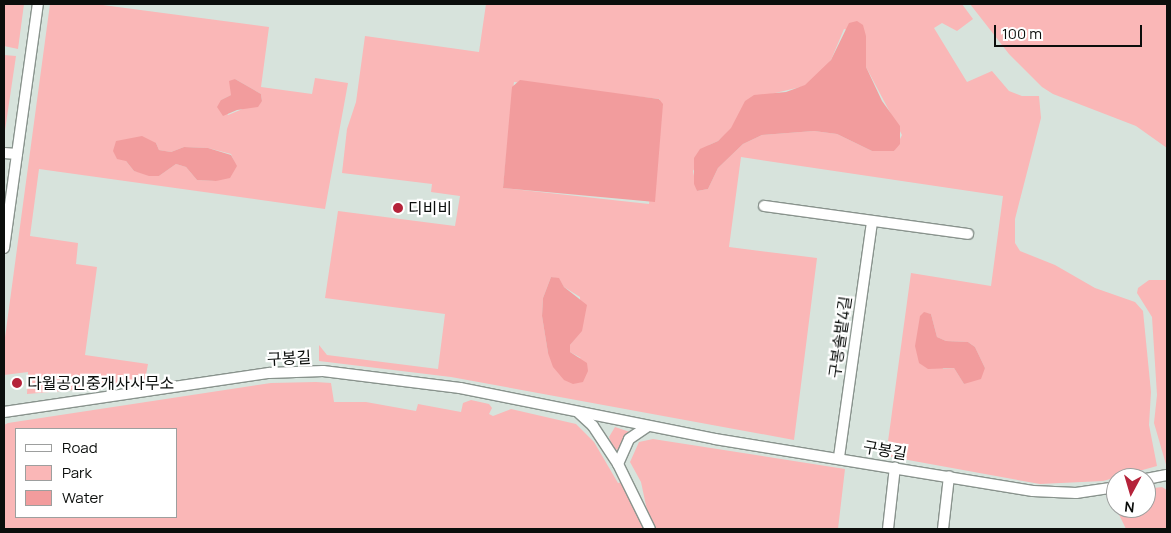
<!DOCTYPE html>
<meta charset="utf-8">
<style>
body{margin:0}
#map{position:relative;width:1171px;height:533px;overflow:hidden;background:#d7e3dc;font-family:Manrope,"Noto Sans KR",sans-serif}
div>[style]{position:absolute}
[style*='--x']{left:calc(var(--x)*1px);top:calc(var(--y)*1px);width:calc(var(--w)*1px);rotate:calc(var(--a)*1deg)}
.green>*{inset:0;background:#fab7b7}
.water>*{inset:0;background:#f29c9d}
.roads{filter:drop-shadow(1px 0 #89938d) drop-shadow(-1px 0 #89938d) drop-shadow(0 1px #89938d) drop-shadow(0 -1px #89938d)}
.minor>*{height:10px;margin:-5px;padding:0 5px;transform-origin:5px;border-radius:5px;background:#fff}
.dots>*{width:14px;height:14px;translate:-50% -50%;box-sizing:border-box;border:2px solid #fff;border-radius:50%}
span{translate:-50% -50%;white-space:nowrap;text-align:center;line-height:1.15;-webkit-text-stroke:4.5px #fff;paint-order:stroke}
.poi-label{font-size:16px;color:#0b0e0c}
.left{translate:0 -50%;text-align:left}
.street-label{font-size:16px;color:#0b0e0c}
.frame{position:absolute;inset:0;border:5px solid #0b0e0c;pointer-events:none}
.legend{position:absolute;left:15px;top:428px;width:162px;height:90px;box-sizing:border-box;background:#fff;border:1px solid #9d9f9e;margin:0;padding:6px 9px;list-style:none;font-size:15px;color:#0b0e0c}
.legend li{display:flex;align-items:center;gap:10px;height:25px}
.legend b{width:25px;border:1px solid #9d9f9e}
.north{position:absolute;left:1106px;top:468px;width:50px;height:50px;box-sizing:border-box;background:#fff;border:1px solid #9d9f9e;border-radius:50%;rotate:186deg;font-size:14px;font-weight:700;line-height:20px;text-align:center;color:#0b0e0c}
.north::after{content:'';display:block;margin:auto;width:18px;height:22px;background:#b5233a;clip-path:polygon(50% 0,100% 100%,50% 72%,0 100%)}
.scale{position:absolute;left:994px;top:25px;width:148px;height:22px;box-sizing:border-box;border:2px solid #0b0e0c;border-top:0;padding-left:6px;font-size:15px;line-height:18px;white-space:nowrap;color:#0b0e0c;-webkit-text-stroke:4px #fff;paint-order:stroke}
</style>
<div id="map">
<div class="green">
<div style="clip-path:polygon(4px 4px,24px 4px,18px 49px,4px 46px)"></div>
<div style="clip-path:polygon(evenodd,50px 4px,95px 4px,269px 27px,261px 87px,312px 94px,315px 78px,348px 83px,325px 209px,39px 169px,30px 236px,78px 243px,76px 264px,97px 267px,85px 355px,148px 364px,145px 380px,86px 389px,27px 394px,28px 372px,4px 375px,4px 345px,50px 4px,235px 79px,261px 94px,262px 101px,228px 115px,221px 100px,231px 95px,235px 79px,50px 4px,156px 143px,159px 150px,171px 152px,184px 147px,208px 148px,231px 154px,236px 166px,216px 181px,197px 180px,186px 167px,176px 164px,159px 176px,134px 171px,126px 161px,156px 143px)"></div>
<div style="clip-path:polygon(evenodd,486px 4px,962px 4px,973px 19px,957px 31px,942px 23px,934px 28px,967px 82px,992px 71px,1009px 91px,1022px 96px,1039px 96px,1041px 118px,1015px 219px,1015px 243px,1020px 251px,1055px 265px,1095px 288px,1135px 302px,1143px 311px,1151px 392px,1149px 425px,1157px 466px,1103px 481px,1040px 484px,886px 456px,911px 273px,991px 286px,1003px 196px,741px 157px,729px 247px,817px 258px,794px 440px,451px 377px,319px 361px,319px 345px,327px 355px,438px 369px,445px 314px,325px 298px,338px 211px,455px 226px,460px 196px,431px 192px,432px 184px,342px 173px,347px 129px,356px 102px,365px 36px,479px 52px,486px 4px,844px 29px,866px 36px,866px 67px,902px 135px,894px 151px,872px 151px,837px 134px,814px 131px,762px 135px,743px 144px,718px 168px,708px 189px,697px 191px,693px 171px,709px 145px,718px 141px,771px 94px,805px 86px,819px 75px,831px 60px,844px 29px,486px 4px,514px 82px,660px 99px,649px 204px,503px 188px,514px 82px,486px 4px,551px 277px,559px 279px,564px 287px,580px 297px,581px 331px,570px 345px,570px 352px,581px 358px,548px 353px,542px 316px,543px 298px,551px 277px,486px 4px,924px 313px,931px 314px,937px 337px,946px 341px,968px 342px,975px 347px,985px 368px,964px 384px,954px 368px,943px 369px,924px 313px)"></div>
<div style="clip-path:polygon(970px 4px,1167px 4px,1167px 148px,1136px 126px,1053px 94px,1042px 87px,1009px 54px)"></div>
<div style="clip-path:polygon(4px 55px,16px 56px,4px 137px)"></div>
<div style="clip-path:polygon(1149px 280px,1167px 280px,1167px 468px,1154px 423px,1157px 395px,1152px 317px,1137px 293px,1138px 288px)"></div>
<div style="clip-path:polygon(evenodd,316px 382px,331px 383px,334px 402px,366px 402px,416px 411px,418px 404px,461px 412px,463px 403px,471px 400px,489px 404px,492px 408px,489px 414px,493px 416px,511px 409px,576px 424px,594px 442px,618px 483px,622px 482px,645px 529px,4px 529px,4px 425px,8px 423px,271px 383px,316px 382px,16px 429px,176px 429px,176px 517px,16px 517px,16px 429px)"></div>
<div style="clip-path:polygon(615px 427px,630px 432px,618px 450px,613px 448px,609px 437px)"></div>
<div style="clip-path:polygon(653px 439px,845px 469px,838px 529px,655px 529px,648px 515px,641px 482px,630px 462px,639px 442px)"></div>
<div style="clip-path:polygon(1162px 487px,1167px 490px,1167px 529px,1126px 529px,1111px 498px,1116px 497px,1116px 508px,1146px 508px,1146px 489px)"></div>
</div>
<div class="water">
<div style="clip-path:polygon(857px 21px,863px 25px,866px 36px,866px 67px,882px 101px,900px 126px,900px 144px,894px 151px,872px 151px,837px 134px,814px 131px,762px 135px,743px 144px,718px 168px,708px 189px,697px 191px,694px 184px,694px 158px,700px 149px,718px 141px,731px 128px,745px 101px,754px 95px,786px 92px,805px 85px,831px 60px,849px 23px)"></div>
<div style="clip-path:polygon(235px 79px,261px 94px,262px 101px,258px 107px,237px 110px,223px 116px,217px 107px,221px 100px,231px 95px,229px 81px)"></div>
<div style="clip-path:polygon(520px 80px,659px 99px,663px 104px,655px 202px,503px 188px,512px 87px)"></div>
<div style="clip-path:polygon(142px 136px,156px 143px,159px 150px,171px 152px,184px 147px,208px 148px,231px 155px,237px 166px,230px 178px,216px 181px,197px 180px,186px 167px,176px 164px,159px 176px,149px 176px,134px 171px,126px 161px,117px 159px,113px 151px,116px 141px)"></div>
<div style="clip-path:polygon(551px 277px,559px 278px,564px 287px,587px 305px,582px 331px,570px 345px,570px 352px,587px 363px,588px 371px,583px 382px,573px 384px,564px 380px,553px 367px,548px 353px,542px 316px,543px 298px)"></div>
<div style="clip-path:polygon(924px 312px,931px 314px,937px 337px,946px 341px,968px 342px,975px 347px,985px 368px,981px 379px,964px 384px,954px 368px,928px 369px,919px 363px,915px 346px,920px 316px)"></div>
</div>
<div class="roads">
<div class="minor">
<div style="--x:4;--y:153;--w:13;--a:4"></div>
<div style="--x:764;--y:206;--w:206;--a:7.8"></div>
<div style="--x:4;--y:248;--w:246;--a:-82.1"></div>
<div style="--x:4;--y:412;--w:268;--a:-8.4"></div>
<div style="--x:269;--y:373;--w:54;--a:-2.1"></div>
<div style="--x:323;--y:371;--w:138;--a:7.1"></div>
<div style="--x:460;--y:388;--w:260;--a:11.3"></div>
<div style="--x:715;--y:439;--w:322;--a:9.3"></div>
<div style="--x:1033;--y:491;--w:43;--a:2.7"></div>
<div style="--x:1076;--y:493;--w:40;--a:-8.5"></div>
<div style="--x:579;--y:413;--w:19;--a:43"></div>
<div style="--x:593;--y:426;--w:45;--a:56.7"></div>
<div style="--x:618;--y:464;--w:72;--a:63.8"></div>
<div style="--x:839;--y:457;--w:238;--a:-82"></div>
<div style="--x:618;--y:464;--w:27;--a:-66"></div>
<div style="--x:629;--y:439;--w:23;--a:-34"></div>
<div style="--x:1146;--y:479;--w:21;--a:-11"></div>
<div style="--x:888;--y:529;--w:62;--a:-83.6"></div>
<div style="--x:943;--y:529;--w:53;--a:-83.5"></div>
</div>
</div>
<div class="dots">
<div style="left:398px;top:208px;background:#b5233a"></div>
<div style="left:17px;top:383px;background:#b5233a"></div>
</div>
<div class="poi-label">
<span class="left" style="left:408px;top:208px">디비비</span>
<span class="left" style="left:27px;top:383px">다월공인중개사사무소</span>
</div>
<div class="street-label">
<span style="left:840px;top:337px;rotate:-82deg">구봉솔밭4길</span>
<span style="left:289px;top:358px;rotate:-3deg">구봉길</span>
<span style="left:885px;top:450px;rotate:10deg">구봉길</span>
</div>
<div class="frame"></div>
<ul class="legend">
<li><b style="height:6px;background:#fff"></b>Road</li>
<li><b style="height:14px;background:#fab7b7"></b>Park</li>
<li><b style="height:14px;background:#f29c9d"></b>Water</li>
</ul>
<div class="north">N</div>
<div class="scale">100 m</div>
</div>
